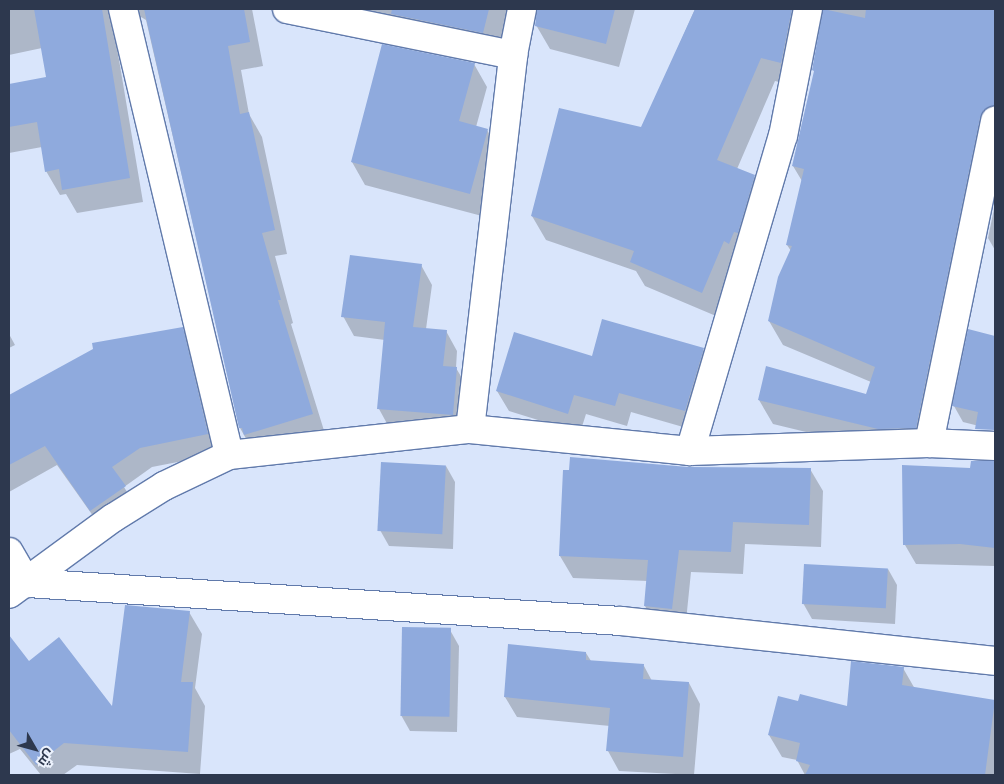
<!DOCTYPE html>
<meta charset="utf-8">
<style>
body{margin:0}
#map{position:relative;width:1004px;height:784px;overflow:hidden;background:#d9e5fb;font-family:Montserrat,Cairo,sans-serif}
div>[style]{position:absolute}
[style*='--x']{left:calc(var(--x)*1px);top:calc(var(--y)*1px);width:calc(var(--w)*1px);rotate:calc(var(--a)*1deg)}
.shadow>*{inset:0;background:#0003}
.building>*{inset:0;background:#8faadd;transform-origin:0 0}
.roads{filter:drop-shadow(1px 0 #617aab) drop-shadow(-1px 0 #617aab) drop-shadow(0 1px #617aab) drop-shadow(0 -1px #617aab)}
.street>*{height:28px;margin:-14px;padding:0 14px;transform-origin:14px;border-radius:14px;background:#fff}
span{translate:-50% -50%;white-space:nowrap;text-align:center;line-height:1.15;-webkit-text-stroke:4.5px #ecf2fd;paint-order:stroke}
.frame{position:absolute;inset:0;border:10px solid #2d384e;pointer-events:none}
.north{position:absolute;left:10px;top:724px;width:50px;height:50px;-webkit-text-stroke:4px #ecf2fd;paint-order:stroke;rotate:128deg;font-size:14px;font-weight:700;line-height:20px;text-align:center;color:#2d384e}
.north::after{content:'';display:block;margin:auto;width:18px;height:22px;background:#2d384e;clip-path:polygon(50% 0,100% 100%,50% 72%,0 100%)}
</style>
<div id="map">
<div class="shadow">
<div style="clip-path:polygon(9px 9px,252px 9px,263px 66px,241px 70px,249px 114px,262px 137px,287px 254px,275px 256px,293px 323px,291px 324px,326px 437px,253px 451px,240px 428px,146px 20px,141px 17px,126px 21px,122px 41px,116px 42px,143px 202px,77px 213px,66px 194px,60px 195px,46px 171px,42px 147px,9px 153px,9px 85px,48px 78px,42px 48px,9px 55px)"></div>
<div style="clip-path:polygon(299px 9px,635px 9px,619px 67px,550px 49px,536px 25px,537px 17px,523px 23px,512px 53px)"></div>
<div style="clip-path:polygon(695px 9px,995px 9px,995px 142px,929px 452px,893px 453px,773px 424px,759px 400px,866px 396px,871px 382px,783px 345px,769px 321px,791px 251px,787px 245px,802px 181px,793px 166px,815px 73px,823px 18px,816px 18px,795px 86px,775px 81px,737px 169px,754px 176px,768px 201px,716px 316px,645px 286px,636px 271px,546px 240px,532px 216px,642px 129px)"></div>
<div style="clip-path:polygon(474px 64px,487px 87px,476px 127px,487px 130px,500px 152px,482px 216px,365px 185px,352px 162px)"></div>
<div style="clip-path:polygon(995px 204px,995px 250px,988px 238px)"></div>
<div style="clip-path:polygon(421px 265px,432px 285px,426px 329px,446px 331px,457px 351px,456px 368px,468px 388px,464px 434px,390px 429px,379px 409px,385px 340px,354px 336px,343px 316px)"></div>
<div style="clip-path:polygon(182px 328px,194px 349px,219px 454px,152px 467px,124px 487px,136px 507px,103px 530px,57px 465px,9px 492px,9px 396px,94px 350px)"></div>
<div style="clip-path:polygon(969px 331px,995px 337px,995px 430px,963px 422px,954px 406px)"></div>
<div style="clip-path:polygon(9px 334px,15px 345px,9px 348px)"></div>
<div style="clip-path:polygon(703px 349px,715px 370px,697px 431px,631px 412px,627px 426px,586px 414px,580px 433px,509px 411px,497px 391px,593px 357px)"></div>
<div style="clip-path:polygon(995px 461px,995px 566px,916px 564px,905px 545px,971px 469px,972px 462px)"></div>
<div style="clip-path:polygon(446px 466px,455px 482px,453px 549px,389px 546px,380px 530px)"></div>
<div style="clip-path:polygon(688px 468px,810px 469px,823px 491px,821px 547px,745px 544px,743px 574px,691px 572px,685px 631px,658px 628px,645px 606px,648px 581px,573px 578px,560px 556px)"></div>
<div style="clip-path:polygon(888px 569px,897px 585px,895px 624px,812px 619px,803px 603px)"></div>
<div style="clip-path:polygon(189px 612px,202px 634px,195px 688px,205px 706px,200px 774px,77px 765px,63px 775px,41px 775px,20px 749px,9px 754px,9px 646px,13px 643px,28px 663px,113px 710px)"></div>
<div style="clip-path:polygon(450px 630px,459px 646px,457px 732px,410px 731px,401px 715px)"></div>
<div style="clip-path:polygon(510px 646px,586px 653px,591px 661px,644px 666px,652px 681px,689px 683px,700px 704px,694px 775px,619px 771px,608px 751px,610px 726px,517px 717px,505px 697px)"></div>
<div style="clip-path:polygon(903px 668px,915px 689px,995px 701px,995px 775px,805px 775px,797px 760px,782px 757px,769px 735px,799px 703px,848px 707px)"></div>
</div>
<div class="building">
<div style="clip-path:polygon(34px 9px,102px 9px,130px 178px,62px 190px,59px 169px,45px 172px,37px 122px,9px 127px,9px 84px,46px 77px)"></div>
<div style="clip-path:polygon(144px 9px,244px 9px,250px 42px,228px 46px,240px 114px,249px 112px,275px 230px,262px 233px,281px 300px,278px 300px,313px 414px,244px 435px,242px 428px,239px 428px)"></div>
<div style="clip-path:polygon(392px 9px,489px 9px,483px 33px,391px 14px)"></div>
<div style="clip-path:polygon(537px 9px,615px 9px,606px 44px,535px 26px)"></div>
<div style="clip-path:polygon(695px 9px,792px 9px,781px 63px,761px 58px,717px 160px,755px 175px,738px 233px,734px 232px,729px 244px,724px 241px,702px 293px,630px 262px,634px 251px,531px 216px,559px 108px,641px 127px)"></div>
<div style="clip-path:polygon(823px 9px,865px 18px,866px 9px,995px 9px,995px 106px,984px 110px,980px 118px,916px 428px,878px 429px,758px 400px,766px 366px,866px 394px,875px 367px,768px 321px,778px 277px,792px 246px,786px 245px,804px 169px,792px 166px,814px 71px,812px 70px)"></div>
<div style="clip-path:polygon(382px 44px,475px 63px,459px 121px,488px 129px,470px 194px,351px 162px)"></div>
<div style="clip-path:polygon(350px 255px,422px 264px,413px 327px,447px 330px,443px 366px,457px 367px,453px 415px,377px 409px,385px 322px,341px 317px)"></div>
<div style="clip-path:polygon(602px 319px,704px 348px,685px 411px,619px 393px,615px 406px,574px 395px,568px 414px,496px 391px,514px 332px,592px 356px)"></div>
<div style="clip-path:polygon(183px 327px,208px 434px,140px 448px,112px 467px,126px 486px,90px 511px,45px 446px,9px 465px,9px 395px,93px 349px,92px 343px)"></div>
<div style="clip-path:polygon(968px 329px,995px 336px,995px 430px,975px 429px,978px 412px,952px 406px)"></div>
<div style="clip-path:polygon(570px 457px,688px 467px,811px 468px,809px 525px,733px 522px,731px 552px,679px 550px,672px 609px,644px 606px,648px 560px,559px 556px,563px 470px,569px 470px)"></div>
<div style="clip-path:polygon(971px 461px,995px 461px,995px 548px,960px 544px,903px 545px,902px 465px,970px 468px)"></div>
<div style="left:381px;top:462px;width:65px;height:69px;rotate:3deg"></div>
<div style="left:804px;top:564px;width:84px;height:40px;rotate:3deg"></div>
<div style="clip-path:polygon(125px 605px,190px 611px,181px 682px,193px 682px,188px 752px,64px 743px,36px 765px,9px 730px,9px 635px,29px 661px,59px 637px,112px 706px)"></div>
<div style="left:402px;top:627px;width:49px;height:89px;rotate:1deg"></div>
<div style="clip-path:polygon(508px 644px,586px 652px,586px 660px,644px 664px,643px 679px,689px 682px,683px 757px,606px 751px,610px 708px,504px 697px)"></div>
<div style="clip-path:polygon(851px 661px,904px 667px,902px 685px,995px 700px,985px 775px,805px 775px,810px 765px,796px 761px,800px 743px,768px 735px,778px 696px,798px 701px,800px 694px,847px 706px)"></div>
</div>
<div class="roads">
<div class="street">
<div style="--x:123;--y:9;--w:458;--a:76.6"></div>
<div style="--x:287;--y:9;--w:231;--a:11.5"></div>
<div style="--x:470;--y:429;--w:376;--a:-83.4"></div>
<div style="--x:513;--y:55;--w:47;--a:-78.9"></div>
<div style="--x:929;--y:443;--w:329;--a:-78.4"></div>
<div style="--x:690;--y:451;--w:328;--a:-73.6"></div>
<div style="--x:783;--y:136;--w:129;--a:-78.9"></div>
<div style="--x:9;--y:552;--w:36;--a:60"></div>
<div style="--x:27;--y:583;--w:595;--a:3.66"></div>
<div style="--x:621;--y:621;--w:376;--a:6.1"></div>
<div style="--x:9;--y:594;--w:129;--a:-36.2"></div>
<div style="--x:113;--y:518;--w:60;--a:-32.1"></div>
<div style="--x:164;--y:486;--w:72;--a:-25.5"></div>
<div style="--x:229;--y:455;--w:242;--a:-6.2"></div>
<div style="--x:470;--y:429;--w:221;--a:5.7"></div>
<div style="--x:690;--y:451;--w:239;--a:-1.9"></div>
<div style="--x:929;--y:443;--w:66;--a:2.6"></div>
</div>
</div>
<div class="frame"></div>
<div class="north">ش</div>
</div>
